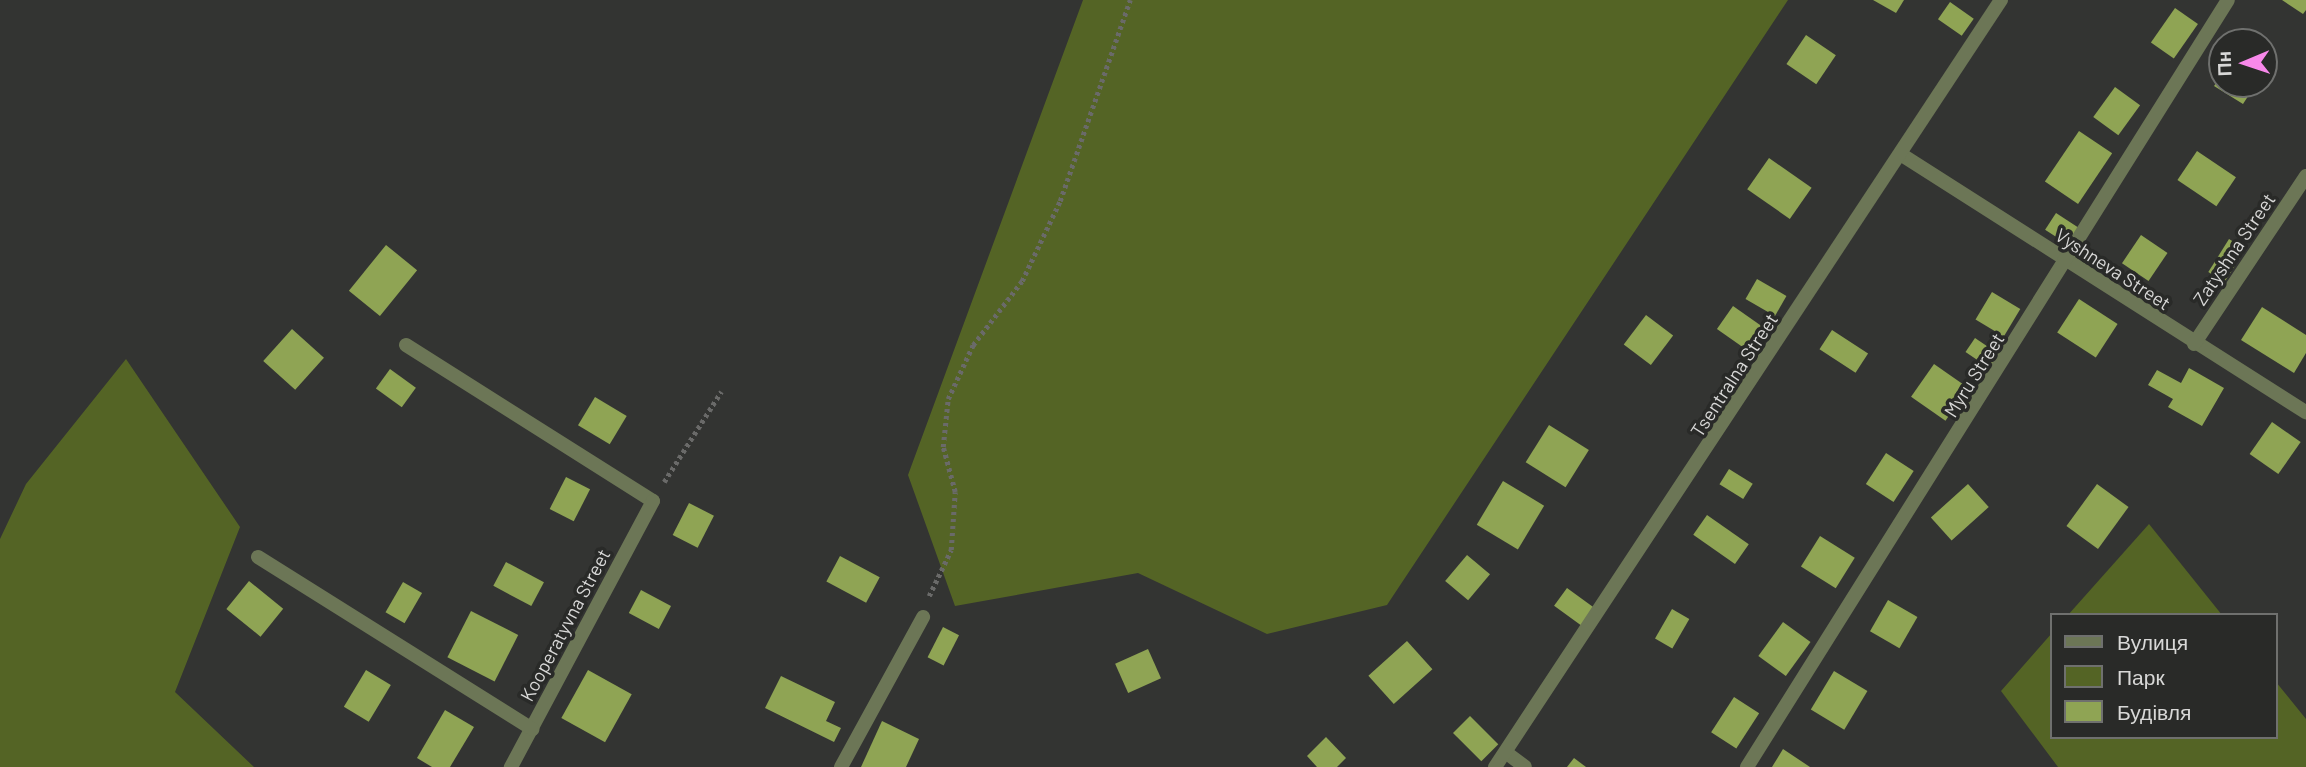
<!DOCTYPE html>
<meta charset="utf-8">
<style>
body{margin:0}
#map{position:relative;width:2306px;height:767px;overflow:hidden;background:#333432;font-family:Barlow,sans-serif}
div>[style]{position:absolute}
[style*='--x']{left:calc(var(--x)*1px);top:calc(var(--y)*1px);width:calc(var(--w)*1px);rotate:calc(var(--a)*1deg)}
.green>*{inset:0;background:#546425}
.building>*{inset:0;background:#8fa454;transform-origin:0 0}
.path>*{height:4.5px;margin-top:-2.25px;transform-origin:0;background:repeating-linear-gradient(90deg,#6a6a69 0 3.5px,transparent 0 7px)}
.minor>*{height:14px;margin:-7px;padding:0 7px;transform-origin:7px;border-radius:7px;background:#6c7656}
span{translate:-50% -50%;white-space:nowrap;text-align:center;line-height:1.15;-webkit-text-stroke:7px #292a28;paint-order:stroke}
.street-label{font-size:19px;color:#d8d8d7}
.legend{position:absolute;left:2050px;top:613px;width:228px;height:126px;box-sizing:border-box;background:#292a28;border:2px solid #6f706e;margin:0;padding:9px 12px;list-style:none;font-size:21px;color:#d8d8d7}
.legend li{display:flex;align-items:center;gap:14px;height:35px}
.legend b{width:35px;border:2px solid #6f706e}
.north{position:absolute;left:2208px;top:28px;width:70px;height:70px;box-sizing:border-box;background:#292a28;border:2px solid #6f706e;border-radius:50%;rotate:268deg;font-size:19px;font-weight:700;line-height:28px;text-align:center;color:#d8d8d7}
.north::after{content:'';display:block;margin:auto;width:24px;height:32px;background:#f888ea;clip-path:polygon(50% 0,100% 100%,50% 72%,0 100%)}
</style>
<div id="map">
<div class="green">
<div style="clip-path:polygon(1083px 0,1788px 0,1387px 605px,1267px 634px,1138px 573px,955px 606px,908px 475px)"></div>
<div style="clip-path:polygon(126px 359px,240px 527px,175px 692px,254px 767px,0 767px,0 539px,26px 484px)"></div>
<div style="clip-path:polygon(2149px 524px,2222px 615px,2068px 615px)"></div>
<div style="clip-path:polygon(2052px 633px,2052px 737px,2276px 737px,2276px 682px,2306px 719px,2306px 767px,2058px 767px,2001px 691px)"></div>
</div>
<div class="building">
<div style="clip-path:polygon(1873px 0,1904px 0,1896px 13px)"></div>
<div style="clip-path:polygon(2282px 0,2306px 0,2306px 10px,2303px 14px)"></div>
<div style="left:1950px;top:2px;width:29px;height:21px;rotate:35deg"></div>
<div style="left:2175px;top:8px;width:28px;height:42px;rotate:35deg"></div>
<div style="left:1806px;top:35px;width:36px;height:35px;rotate:34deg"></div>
<div style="clip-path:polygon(2222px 75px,2222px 84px,2256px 84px,2243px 104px,2214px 86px)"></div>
<div style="left:2115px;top:87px;width:31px;height:37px;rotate:36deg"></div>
<div style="left:2079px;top:131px;width:40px;height:61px;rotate:34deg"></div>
<div style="left:2197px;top:151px;width:47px;height:35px;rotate:34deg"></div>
<div style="left:1769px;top:158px;width:52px;height:38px;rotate:35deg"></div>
<div style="left:2056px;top:213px;width:27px;height:20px;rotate:33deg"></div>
<div style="left:2141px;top:235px;width:32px;height:34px;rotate:34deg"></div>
<div style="left:2229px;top:239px;width:19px;height:39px;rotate:32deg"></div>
<div style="left:386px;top:245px;width:40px;height:59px;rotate:39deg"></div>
<div style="left:1757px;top:279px;width:34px;height:23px;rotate:30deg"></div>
<div style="left:1992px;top:292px;width:33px;height:32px;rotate:31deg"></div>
<div style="left:2079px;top:299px;width:46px;height:40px;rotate:33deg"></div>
<div style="left:1733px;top:306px;width:40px;height:28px;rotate:35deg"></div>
<div style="clip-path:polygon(2262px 307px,2306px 335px,2306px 353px,2294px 373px,2241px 340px)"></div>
<div style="left:1646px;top:315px;width:34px;height:37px;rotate:37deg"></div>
<div style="left:292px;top:329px;width:43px;height:43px;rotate:42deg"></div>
<div style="left:1832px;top:330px;width:43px;height:23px;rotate:33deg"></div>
<div style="left:1975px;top:338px;width:29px;height:17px;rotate:34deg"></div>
<div style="left:1934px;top:364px;width:42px;height:40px;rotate:35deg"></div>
<div style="clip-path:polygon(2189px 368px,2224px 388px,2202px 426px,2168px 407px,2173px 399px,2148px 385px,2157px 370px,2181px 383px)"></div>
<div style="left:390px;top:369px;width:32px;height:24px;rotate:36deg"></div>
<div style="left:595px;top:397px;width:37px;height:33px;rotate:31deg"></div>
<div style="left:2272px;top:422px;width:35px;height:39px;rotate:35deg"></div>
<div style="left:1549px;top:425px;width:47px;height:44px;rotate:32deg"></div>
<div style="left:1886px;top:453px;width:33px;height:37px;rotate:33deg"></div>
<div style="left:1729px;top:469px;width:28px;height:18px;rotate:32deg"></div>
<div style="left:566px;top:477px;width:27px;height:36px;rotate:27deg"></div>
<div style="left:1503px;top:481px;width:48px;height:51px;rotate:31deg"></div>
<div style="left:1968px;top:484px;width:31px;height:50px;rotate:48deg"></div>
<div style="left:2097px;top:484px;width:39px;height:52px;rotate:36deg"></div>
<div style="left:689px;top:503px;width:28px;height:36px;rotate:27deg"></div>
<div style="left:1707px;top:515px;width:51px;height:24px;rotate:35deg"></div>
<div style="left:1820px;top:536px;width:41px;height:36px;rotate:32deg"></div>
<div style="left:1467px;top:555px;width:30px;height:34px;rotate:40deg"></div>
<div style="left:840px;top:556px;width:45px;height:29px;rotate:28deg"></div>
<div style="left:506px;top:562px;width:43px;height:27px;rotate:28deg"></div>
<div style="left:249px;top:581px;width:44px;height:36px;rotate:39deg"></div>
<div style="left:403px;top:582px;width:22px;height:35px;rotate:30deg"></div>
<div style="left:1567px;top:588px;width:34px;height:22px;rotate:36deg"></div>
<div style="left:641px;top:590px;width:34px;height:26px;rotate:28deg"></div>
<div style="left:1888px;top:600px;width:34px;height:36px;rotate:30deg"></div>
<div style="left:1672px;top:609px;width:20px;height:34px;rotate:30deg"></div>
<div style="left:471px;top:611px;width:53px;height:52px;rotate:27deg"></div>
<div style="left:1783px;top:622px;width:34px;height:42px;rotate:36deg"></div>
<div style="left:943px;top:627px;width:18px;height:34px;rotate:27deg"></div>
<div style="left:1407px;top:641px;width:38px;height:52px;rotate:48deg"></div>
<div style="left:1148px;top:649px;width:32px;height:36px;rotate:66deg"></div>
<div style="left:366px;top:670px;width:29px;height:43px;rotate:31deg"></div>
<div style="left:588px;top:670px;width:50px;height:55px;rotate:29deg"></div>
<div style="left:1834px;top:671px;width:39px;height:45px;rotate:31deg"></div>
<div style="clip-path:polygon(781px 676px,835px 702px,826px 721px,841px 728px,834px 742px,765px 708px)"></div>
<div style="left:1734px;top:697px;width:30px;height:42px;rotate:33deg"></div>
<div style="clip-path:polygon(445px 710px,474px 727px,450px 767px,432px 767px,417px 758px)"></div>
<div style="left:1470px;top:716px;width:40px;height:24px;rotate:45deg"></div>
<div style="clip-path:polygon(882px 721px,919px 739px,906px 767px,861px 767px)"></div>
<div style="clip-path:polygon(1326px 737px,1346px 758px,1337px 767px,1317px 767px,1307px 756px)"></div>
<div style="clip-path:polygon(1783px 749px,1810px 767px,1772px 767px)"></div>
<div style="clip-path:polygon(1574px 758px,1586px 767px,1567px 767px)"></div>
</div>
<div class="path">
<div style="--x:664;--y:482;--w:107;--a:-57.7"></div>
<div style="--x:929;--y:596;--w:51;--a:-64.4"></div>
<div style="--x:951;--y:550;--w:58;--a:-86.1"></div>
<div style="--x:955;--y:492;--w:47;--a:-104.9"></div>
<div style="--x:943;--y:447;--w:48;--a:-84.1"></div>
<div style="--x:948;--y:399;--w:60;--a:-65.2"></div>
<div style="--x:973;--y:345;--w:81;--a:-52.6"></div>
<div style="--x:1022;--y:281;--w:89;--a:-64.6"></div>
<div style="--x:1060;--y:201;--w:213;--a:-70.8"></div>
</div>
<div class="minor">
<div style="--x:1902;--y:155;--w:479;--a:32.5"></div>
<div style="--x:2194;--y:344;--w:202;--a:-56.3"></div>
<div style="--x:406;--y:345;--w:292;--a:32.3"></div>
<div style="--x:653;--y:501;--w:302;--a:118.1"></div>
<div style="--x:258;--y:557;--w:324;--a:32.1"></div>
<div style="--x:1508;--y:754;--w:21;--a:37"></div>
<div style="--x:841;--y:767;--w:171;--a:-61.3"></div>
<div style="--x:1495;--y:767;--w:919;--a:-56.59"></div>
<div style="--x:1747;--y:767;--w:905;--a:-57.91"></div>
</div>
<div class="street-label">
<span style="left:2234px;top:249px;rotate:-56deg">Zatyshna Street</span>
<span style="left:2113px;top:269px;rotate:33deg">Vyshneva Street</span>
<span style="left:1734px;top:375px;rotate:-57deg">Tsentralna Street</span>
<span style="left:1974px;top:375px;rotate:-58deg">Myru Street</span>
<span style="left:565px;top:625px;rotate:-62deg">Kooperatyvna Street</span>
</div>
<ul class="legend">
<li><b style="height:9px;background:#6c7656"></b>Вулиця</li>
<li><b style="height:19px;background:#546425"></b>Парк</li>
<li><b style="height:19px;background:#8fa454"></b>Будівля</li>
</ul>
<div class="north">Пн</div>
</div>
